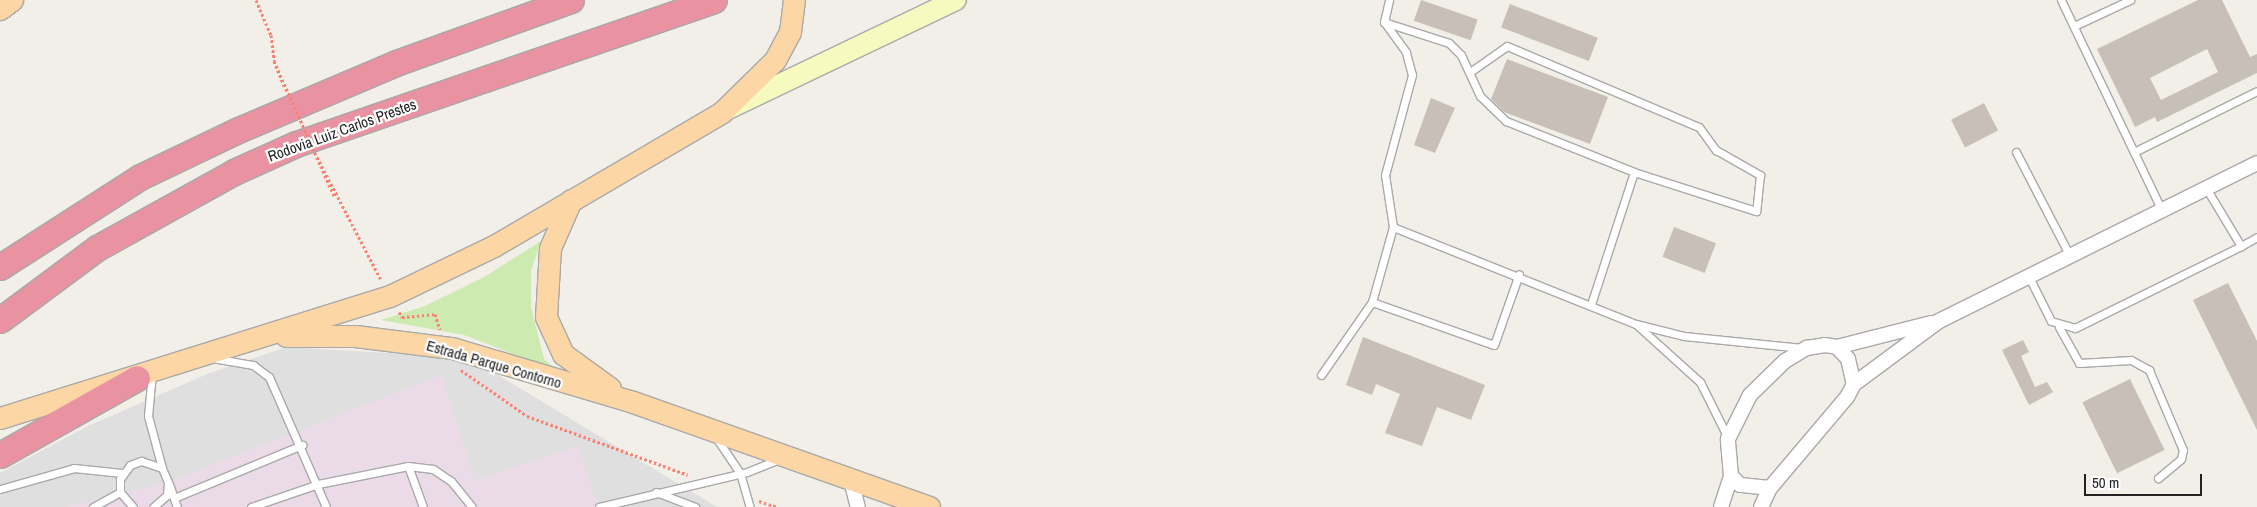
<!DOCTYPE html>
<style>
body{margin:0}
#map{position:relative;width:2257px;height:507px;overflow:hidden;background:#f2efe9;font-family:"Archivo Narrow",sans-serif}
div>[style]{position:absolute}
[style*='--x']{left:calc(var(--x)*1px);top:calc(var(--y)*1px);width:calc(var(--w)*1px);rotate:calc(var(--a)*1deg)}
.residential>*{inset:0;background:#e0dfdf}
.industrial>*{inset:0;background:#ebdbe8}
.grass>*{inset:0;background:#cdebb0}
.building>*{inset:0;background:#c7bfb8;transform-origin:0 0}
.path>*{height:3px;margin-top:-1.5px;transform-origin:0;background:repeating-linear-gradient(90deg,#fa8072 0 2.5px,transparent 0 5px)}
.roads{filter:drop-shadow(1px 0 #a9a9a9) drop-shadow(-1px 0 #a9a9a9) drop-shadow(0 1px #a9a9a9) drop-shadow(0 -1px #a9a9a9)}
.lane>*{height:7px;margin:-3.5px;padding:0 3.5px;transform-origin:3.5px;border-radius:3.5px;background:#fff}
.street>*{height:14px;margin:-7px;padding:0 7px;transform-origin:7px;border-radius:7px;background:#fff}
.secondary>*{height:20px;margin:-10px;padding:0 10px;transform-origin:10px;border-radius:10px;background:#f7fabf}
.primary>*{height:21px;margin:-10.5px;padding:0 10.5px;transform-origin:10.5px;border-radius:10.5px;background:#fcd6a4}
.highway>*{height:25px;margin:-12.5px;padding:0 12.5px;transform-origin:12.5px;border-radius:12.5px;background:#e892a2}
.path-bridge>*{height:3px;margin-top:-1.5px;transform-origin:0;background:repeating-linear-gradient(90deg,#fa8072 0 2.5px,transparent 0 5px)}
span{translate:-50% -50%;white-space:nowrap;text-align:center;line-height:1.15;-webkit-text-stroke:4.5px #fff;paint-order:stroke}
.street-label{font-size:15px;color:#222}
.scale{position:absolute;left:2084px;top:474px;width:118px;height:22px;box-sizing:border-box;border:2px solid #222;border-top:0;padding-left:6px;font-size:15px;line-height:18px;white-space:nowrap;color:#222;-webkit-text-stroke:4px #fff;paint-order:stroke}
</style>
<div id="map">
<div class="residential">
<div style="clip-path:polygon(287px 347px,470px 358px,717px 507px,0 507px,0 473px,88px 426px,207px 374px)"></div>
</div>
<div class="industrial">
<div style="clip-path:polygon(441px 375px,475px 480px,578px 446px,598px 507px,66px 507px,168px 482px)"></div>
</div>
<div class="grass">
<div style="clip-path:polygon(541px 241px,531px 271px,531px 307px,544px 359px,557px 371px,464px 335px,381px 320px,425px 306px,484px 277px)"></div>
</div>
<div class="building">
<div style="left:1421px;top:0;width:60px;height:22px;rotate:19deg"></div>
<div style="clip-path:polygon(evenodd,2198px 0,2222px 0,2250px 57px,2257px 54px,2257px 73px,2157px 122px,2155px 117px,2135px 127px,2097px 49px,2198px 0,2207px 49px,2218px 72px,2161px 100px,2150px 78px,2207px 49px)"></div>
<div style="left:1510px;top:4px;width:94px;height:25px;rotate:21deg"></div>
<div style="clip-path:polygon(1507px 59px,1608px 97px,1590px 144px,1504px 112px,1491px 99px)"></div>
<div style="clip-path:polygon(1431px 98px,1455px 108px,1435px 153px,1414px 145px)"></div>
<div style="left:1984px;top:103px;width:31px;height:37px;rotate:63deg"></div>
<div style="left:1674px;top:227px;width:45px;height:32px;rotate:21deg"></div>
<div style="clip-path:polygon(2228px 283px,2257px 341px,2257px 430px,2193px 300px)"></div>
<div style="clip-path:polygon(1363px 337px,1485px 385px,1471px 420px,1437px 407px,1422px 446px,1385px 433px,1400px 394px,1376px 384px,1372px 395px,1346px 385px)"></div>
<div style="clip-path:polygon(2023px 340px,2029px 352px,2021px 356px,2035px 387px,2047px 382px,2053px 392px,2029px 405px,2002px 350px)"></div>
<div style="left:2130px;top:379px;width:79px;height:53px;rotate:64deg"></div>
</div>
<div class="path">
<div style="--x:256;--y:0;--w:38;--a:67"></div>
<div style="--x:271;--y:35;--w:26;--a:83"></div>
<div style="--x:274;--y:61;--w:31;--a:68"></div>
<div style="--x:317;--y:157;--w:139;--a:62.5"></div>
<div style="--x:399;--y:312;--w:6;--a:59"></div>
<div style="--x:402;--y:317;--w:33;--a:-5"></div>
<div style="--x:435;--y:314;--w:16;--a:72"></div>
<div style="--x:461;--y:370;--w:80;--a:34.9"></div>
<div style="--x:527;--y:416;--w:171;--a:20.1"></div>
<div style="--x:759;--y:501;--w:19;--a:18"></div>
</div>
<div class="roads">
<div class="lane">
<div style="--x:2061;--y:0;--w:234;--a:64.4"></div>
<div style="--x:1384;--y:22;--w:68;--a:17.9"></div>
<div style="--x:1449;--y:43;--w:17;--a:45"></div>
<div style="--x:1461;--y:55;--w:45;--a:65.1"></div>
<div style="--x:1480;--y:96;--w:36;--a:44"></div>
<div style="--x:1506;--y:121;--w:138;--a:21.7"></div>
<div style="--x:1634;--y:172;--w:139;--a:108"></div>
<div style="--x:2074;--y:26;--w:62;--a:-24.9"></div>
<div style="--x:1470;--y:72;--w:45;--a:-35.1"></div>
<div style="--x:1507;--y:46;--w:208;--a:22.9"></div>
<div style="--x:1699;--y:127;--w:29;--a:54"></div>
<div style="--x:1716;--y:150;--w:51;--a:29.6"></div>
<div style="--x:1760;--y:175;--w:36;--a:96"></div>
<div style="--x:1756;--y:211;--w:128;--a:-162.3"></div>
<div style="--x:2016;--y:152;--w:117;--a:62.6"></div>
<div style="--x:2134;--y:152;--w:137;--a:-26.4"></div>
<div style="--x:2206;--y:188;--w:68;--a:58.9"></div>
<div style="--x:2241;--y:246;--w:18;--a:-29"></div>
<div style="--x:1393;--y:227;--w:262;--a:21.8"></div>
<div style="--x:1636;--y:324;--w:49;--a:14"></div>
<div style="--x:1684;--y:336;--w:119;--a:5.8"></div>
<div style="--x:2029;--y:277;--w:49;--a:63.4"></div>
<div style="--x:2051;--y:321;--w:25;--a:16"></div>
<div style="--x:2075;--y:328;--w:185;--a:-26.3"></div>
<div style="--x:1372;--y:302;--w:129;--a:19.4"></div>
<div style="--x:1494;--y:345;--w:75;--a:-70.6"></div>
<div style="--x:1638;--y:326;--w:84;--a:42.1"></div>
<div style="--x:1700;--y:382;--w:63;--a:63.4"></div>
<div style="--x:2059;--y:327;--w:41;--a:60.9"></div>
<div style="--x:2079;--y:363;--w:52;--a:-3.3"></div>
<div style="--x:2131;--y:360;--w:21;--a:29"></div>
<div style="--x:2149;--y:370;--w:87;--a:67"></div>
<div style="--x:2183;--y:450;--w:9;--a:103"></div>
<div style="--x:2181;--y:459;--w:30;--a:140"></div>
<div style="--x:212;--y:358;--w:42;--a:9.7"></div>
<div style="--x:253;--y:365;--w:20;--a:37"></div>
<div style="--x:269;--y:377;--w:142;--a:66.3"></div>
<div style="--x:152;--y:373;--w:43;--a:95.3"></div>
<div style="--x:148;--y:416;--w:54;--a:74.9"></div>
<div style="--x:1321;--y:375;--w:89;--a:-55.1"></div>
<div style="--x:1372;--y:302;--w:78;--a:-74.4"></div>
<div style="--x:1393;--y:227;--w:53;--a:-98.7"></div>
<div style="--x:1385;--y:175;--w:104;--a:-74.9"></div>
<div style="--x:1412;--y:75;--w:24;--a:-105"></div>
<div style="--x:1406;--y:52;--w:37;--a:-126"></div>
<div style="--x:1384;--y:22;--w:23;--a:-77"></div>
<div style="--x:715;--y:436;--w:45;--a:56"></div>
<div style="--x:740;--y:473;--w:35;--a:74"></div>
<div style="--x:408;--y:466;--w:44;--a:69.9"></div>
<div style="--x:169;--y:484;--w:24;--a:71"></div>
<div style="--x:0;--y:489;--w:77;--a:-15.8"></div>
<div style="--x:74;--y:468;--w:48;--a:5.9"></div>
<div style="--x:656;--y:492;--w:42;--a:21"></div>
<div style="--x:174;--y:498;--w:139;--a:-22.5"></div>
<div style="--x:93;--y:507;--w:31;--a:-29"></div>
<div style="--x:133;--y:507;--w:20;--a:-131"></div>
<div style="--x:120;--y:492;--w:13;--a:-90"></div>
<div style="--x:120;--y:479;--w:17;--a:-54"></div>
<div style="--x:130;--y:465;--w:12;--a:-20"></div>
<div style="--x:141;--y:461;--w:22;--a:18"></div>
<div style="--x:162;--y:468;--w:15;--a:67"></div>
<div style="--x:168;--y:482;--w:13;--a:94"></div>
<div style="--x:167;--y:495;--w:18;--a:139"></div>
<div style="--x:251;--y:507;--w:71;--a:-18.9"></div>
<div style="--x:318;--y:484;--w:92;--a:-11.3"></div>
<div style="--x:408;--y:466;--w:25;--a:7"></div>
<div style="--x:433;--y:469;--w:22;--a:34"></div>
<div style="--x:451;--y:481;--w:33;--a:51"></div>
<div style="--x:599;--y:507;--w:152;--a:-13.3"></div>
<div style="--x:747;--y:472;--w:35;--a:-22"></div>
</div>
<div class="street">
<div style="--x:1825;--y:345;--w:12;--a:9"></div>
<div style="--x:1837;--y:347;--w:16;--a:47"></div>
<div style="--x:1848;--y:359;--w:26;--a:77"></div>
<div style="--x:1854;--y:384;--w:15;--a:118"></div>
<div style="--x:1847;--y:397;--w:119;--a:130.2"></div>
<div style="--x:1770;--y:488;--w:30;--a:-174"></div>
<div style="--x:1740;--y:485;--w:13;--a:-135"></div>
<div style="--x:1731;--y:476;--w:37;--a:-95"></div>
<div style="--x:1728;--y:439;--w:49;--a:-63.4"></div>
<div style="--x:1750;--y:395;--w:49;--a:-44.2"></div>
<div style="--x:1785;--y:361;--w:26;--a:-31"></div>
<div style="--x:1807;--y:348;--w:18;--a:-9"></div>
<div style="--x:1837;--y:347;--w:97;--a:-14.3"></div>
<div style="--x:1854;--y:384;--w:106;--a:-36.5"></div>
<div style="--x:1939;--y:321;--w:355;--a:-26.4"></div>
<div style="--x:850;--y:476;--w:32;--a:76"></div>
<div style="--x:1721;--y:507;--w:33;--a:-72"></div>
<div style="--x:1761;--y:507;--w:21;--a:-65"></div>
</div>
<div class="secondary">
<div style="--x:724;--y:111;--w:257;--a:-25.6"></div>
</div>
<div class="primary">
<div style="--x:0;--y:9;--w:15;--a:-37"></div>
<div style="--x:571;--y:200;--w:52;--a:113.6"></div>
<div style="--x:550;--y:248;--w:69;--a:93.3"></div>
<div style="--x:546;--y:317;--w:41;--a:65.3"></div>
<div style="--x:563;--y:354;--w:58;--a:35.9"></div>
<div style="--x:286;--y:336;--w:69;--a:0"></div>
<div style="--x:355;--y:336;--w:98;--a:7.1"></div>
<div style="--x:452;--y:348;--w:189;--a:16.6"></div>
<div style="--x:633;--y:402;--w:314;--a:19.5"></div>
<div style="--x:0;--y:418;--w:409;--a:-17.4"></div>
<div style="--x:390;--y:296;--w:115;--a:-25.7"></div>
<div style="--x:494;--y:246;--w:264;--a:-30.4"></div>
<div style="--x:722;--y:112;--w:74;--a:-44.5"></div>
<div style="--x:775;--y:60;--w:32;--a:-62"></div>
<div style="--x:790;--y:32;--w:32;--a:-83"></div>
</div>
<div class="highway">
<div style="--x:0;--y:267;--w:166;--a:-32.7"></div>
<div style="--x:140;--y:177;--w:106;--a:-25.6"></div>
<div style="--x:236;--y:131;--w:174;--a:-23"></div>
<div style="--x:396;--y:63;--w:186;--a:-19.8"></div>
<div style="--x:0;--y:320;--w:121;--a:-36.6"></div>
<div style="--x:97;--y:248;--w:157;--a:-29"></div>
<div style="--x:234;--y:172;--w:68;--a:-24.3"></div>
<div style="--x:296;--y:144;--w:442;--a:-19"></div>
<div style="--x:0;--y:455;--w:157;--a:-29.3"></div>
</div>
</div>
<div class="path-bridge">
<div style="--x:274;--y:61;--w:148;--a:66"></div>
</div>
<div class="street-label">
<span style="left:342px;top:130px;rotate:-20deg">Rodovia Luiz Carlos Prestes</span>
<span style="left:494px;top:364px;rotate:16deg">Estrada Parque Contorno</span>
</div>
<div class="scale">50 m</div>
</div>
